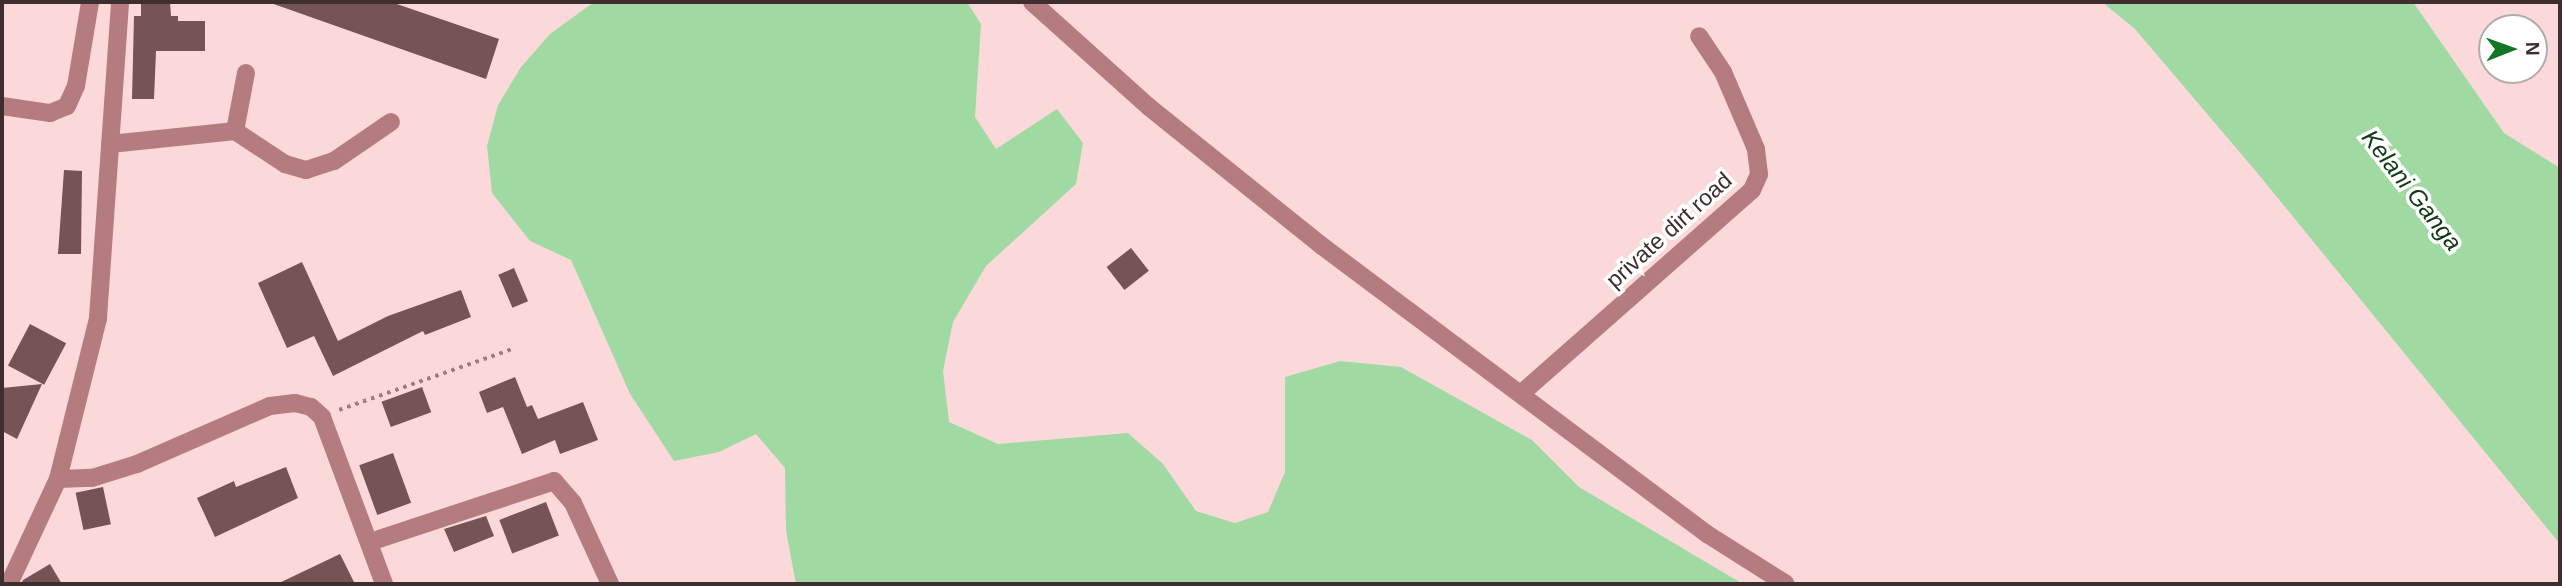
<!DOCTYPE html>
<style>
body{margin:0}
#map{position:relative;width:2562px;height:586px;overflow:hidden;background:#fbd9da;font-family:Arial,sans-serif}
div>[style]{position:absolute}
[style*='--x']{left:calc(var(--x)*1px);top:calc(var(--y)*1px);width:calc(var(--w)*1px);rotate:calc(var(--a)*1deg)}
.water>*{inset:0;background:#a0daa2}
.building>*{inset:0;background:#765355;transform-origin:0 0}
.path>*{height:3.5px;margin-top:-1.75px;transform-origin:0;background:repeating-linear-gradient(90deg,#977e7f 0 3.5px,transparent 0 8.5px)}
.minor>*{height:18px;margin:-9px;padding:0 9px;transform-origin:9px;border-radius:9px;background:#b57c80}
span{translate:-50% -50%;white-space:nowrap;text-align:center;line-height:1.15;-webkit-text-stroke:7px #fff;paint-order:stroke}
.street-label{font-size:23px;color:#3e2e2f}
.water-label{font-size:24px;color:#0f3814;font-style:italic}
.frame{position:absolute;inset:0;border:4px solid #3e2e2f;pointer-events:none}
.north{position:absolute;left:2478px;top:14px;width:70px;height:70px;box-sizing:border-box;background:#fff;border:2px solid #b2abac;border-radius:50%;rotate:89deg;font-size:19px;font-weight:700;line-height:28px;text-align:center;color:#3e2e2f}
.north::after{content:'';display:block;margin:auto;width:24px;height:32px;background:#137526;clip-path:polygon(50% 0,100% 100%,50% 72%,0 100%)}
</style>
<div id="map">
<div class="water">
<div style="clip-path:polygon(594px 2px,967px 2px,981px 24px,975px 117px,996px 149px,1057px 109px,1083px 143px,1076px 184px,986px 266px,953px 322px,943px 371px,949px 422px,998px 444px,1128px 433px,1163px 464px,1196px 511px,1235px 523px,1268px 512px,1285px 472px,1285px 377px,1340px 361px,1401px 367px,1532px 440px,1579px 487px,1743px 584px,796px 584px,786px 531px,785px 468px,756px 434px,719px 452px,674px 461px,630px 394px,571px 260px,530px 241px,492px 193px,487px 146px,498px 105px,521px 67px,550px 34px)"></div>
<div style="clip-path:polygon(2102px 2px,2413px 2px,2504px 133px,2560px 168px,2560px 544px,2259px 175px,2135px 29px)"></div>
</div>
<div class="building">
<div style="clip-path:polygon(141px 2px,170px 2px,171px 16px,178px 16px,178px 21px,205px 21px,205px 51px,156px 51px,154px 99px,132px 99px,134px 16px,141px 16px)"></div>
<div style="clip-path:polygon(268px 2px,391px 2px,499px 39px,486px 79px)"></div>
<div style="clip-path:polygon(64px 170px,82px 171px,81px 254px,58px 254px)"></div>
<div style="left:1131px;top:248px;width:29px;height:31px;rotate:52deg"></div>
<div style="clip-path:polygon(302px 262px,338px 341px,388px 316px,461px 290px,471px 317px,425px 335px,423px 331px,333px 376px,314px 336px,287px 348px,258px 283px)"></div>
<div style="left:514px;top:268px;width:36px;height:17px;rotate:67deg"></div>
<div style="left:30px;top:324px;width:41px;height:47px;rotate:28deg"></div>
<div style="clip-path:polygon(515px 377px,527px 407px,532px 405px,538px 419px,583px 402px,598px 440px,560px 454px,555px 440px,522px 454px,503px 407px,487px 413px,479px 392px)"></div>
<div style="clip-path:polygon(42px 384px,17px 439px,2px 431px,2px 388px)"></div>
<div style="left:422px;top:387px;width:27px;height:43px;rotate:70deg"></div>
<div style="left:393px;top:453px;width:53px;height:36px;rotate:70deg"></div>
<div style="clip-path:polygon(286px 467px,298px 498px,215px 537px,197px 498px,234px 481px,236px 487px)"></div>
<div style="left:103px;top:487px;width:38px;height:28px;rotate:78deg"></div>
<div style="left:546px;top:502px;width:36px;height:50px;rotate:69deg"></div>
<div style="clip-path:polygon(486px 516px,494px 536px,454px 552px,444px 529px)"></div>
<div style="clip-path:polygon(340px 554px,355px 584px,277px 584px)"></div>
<div style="clip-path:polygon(50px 564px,62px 584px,21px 584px,23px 580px)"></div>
</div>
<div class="path">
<div style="--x:339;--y:410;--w:183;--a:-19.4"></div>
</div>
<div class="minor">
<div style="--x:1032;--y:2;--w:157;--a:41.9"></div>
<div style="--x:1149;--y:107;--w:222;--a:38.8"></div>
<div style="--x:1322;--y:246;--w:481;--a:36.8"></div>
<div style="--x:1707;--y:534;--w:93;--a:32.3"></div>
<div style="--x:2;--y:106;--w:49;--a:8.3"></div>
<div style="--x:50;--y:113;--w:18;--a:-22"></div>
<div style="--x:67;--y:106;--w:22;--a:-66"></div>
<div style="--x:76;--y:86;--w:85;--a:-80.5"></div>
<div style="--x:235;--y:131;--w:59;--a:-79.3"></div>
<div style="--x:110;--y:144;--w:126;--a:-5.9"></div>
<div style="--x:235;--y:131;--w:60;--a:33.4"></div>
<div style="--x:285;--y:164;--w:22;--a:16"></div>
<div style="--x:306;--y:170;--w:29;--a:-18"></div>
<div style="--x:334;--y:161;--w:69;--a:-34.4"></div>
<div style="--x:1523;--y:392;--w:305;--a:-41.4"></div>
<div style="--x:1752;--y:190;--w:17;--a:-66"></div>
<div style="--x:1759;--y:174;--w:25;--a:-97"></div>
<div style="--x:1756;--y:149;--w:84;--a:-113.2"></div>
<div style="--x:1723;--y:72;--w:43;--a:-123.7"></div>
<div style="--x:58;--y:479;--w:34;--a:-2"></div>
<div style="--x:92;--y:478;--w:47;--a:-17.3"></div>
<div style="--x:137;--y:464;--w:145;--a:-23.6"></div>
<div style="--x:270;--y:406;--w:25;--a:-7"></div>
<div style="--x:295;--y:403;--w:16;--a:14"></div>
<div style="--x:311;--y:407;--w:15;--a:42"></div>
<div style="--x:322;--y:417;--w:178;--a:69.6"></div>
<div style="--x:370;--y:542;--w:194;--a:-18.3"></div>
<div style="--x:554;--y:481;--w:29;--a:49"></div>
<div style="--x:573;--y:503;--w:89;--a:65.4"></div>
<div style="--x:9;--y:584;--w:116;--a:-65"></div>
<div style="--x:58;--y:479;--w:166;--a:-76"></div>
<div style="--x:98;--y:318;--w:317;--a:-86"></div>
</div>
<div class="street-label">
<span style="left:1669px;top:230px;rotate:-42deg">private dirt road</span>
</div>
<div class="water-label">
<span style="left:2412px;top:190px;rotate:52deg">Kelani Ganga</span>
</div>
<div class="frame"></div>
<div class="north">N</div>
</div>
